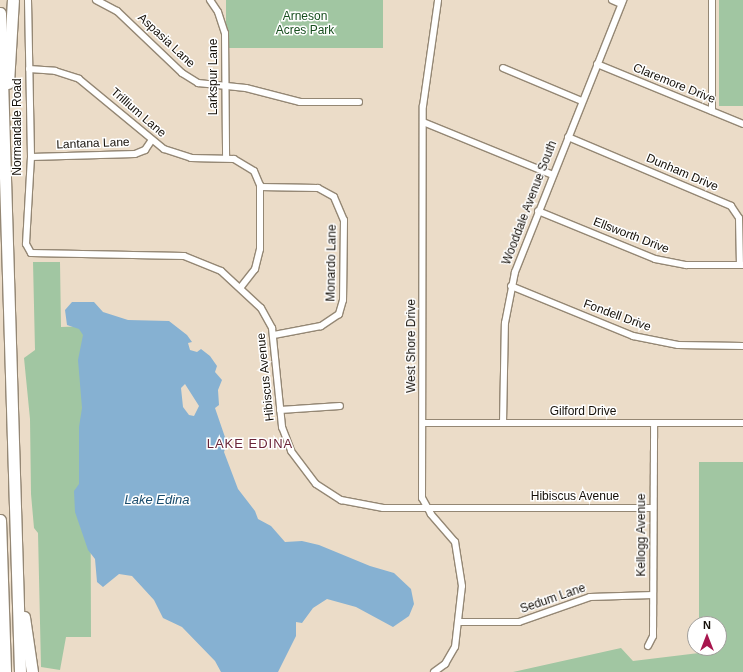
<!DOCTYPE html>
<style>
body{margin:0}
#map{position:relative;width:743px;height:672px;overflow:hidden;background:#ebdcc8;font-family:Helvetica,sans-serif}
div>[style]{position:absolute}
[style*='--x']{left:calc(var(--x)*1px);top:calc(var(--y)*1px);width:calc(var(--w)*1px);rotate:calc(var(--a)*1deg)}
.green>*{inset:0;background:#a1c6a2;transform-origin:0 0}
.water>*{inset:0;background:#86b1d2}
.roads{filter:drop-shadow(1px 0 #948774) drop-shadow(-1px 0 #948774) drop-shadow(0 1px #948774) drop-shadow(0 -1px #948774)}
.street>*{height:6px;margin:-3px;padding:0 3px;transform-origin:3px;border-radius:3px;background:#fff}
.highway>*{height:11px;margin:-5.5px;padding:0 5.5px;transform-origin:5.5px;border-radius:5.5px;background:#fff}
span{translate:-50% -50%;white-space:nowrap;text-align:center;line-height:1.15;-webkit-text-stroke:3px #fff;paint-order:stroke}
.park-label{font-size:12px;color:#174e1e}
.street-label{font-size:12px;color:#140f08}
.neighbourhood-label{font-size:13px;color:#6a2539;letter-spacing:1px}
.water-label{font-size:13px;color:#194c6d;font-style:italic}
.north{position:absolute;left:687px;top:616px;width:40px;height:40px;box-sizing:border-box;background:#fff;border:1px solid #a19f9c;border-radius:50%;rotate:0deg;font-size:11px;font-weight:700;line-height:16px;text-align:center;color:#140f08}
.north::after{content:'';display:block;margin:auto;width:14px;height:18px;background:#a8164e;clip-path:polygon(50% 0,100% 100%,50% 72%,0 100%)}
</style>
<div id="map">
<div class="green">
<div style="left:226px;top:0;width:157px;height:48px"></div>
<div style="left:719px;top:0;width:24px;height:106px"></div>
<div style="clip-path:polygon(33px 262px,60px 262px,61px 327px,90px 326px,91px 637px,66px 637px,60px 670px,41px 667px,38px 533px,34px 528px,31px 494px,30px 419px,24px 358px,35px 350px)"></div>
<div style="clip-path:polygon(699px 462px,743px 462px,743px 672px,513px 672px,621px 648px,633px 661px,699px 653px,699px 648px,719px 648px,719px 624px,699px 624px)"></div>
</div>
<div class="water">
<div style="clip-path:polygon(evenodd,72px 302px,94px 302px,103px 312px,128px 320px,169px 321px,187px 335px,192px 342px,188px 343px,190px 350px,197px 352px,201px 349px,210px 356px,217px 366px,215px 372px,222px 380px,218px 390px,219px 405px,215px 408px,227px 443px,224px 452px,238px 489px,255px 511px,258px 519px,271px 526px,285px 542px,302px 541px,319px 545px,370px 566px,394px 573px,411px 589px,414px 604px,409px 616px,393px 627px,356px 607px,327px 599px,313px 608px,302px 623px,296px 622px,296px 636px,278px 672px,221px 672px,215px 661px,182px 627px,163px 618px,154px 600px,132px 576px,119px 574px,103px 587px,97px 582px,95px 559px,88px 550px,75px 512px,74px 491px,79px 484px,79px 427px,82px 408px,78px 360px,83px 335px,79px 329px,67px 325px,65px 310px,72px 302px,185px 384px,199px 406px,194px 416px,189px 415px,183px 407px,181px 388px,185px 384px)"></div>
</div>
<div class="roads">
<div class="street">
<div style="--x:28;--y:0;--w:157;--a:88.9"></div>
<div style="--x:31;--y:157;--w:87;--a:93.3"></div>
<div style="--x:26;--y:244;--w:10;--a:61"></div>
<div style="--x:31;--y:253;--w:153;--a:1.1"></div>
<div style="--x:184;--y:256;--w:40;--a:22"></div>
<div style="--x:221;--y:271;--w:54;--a:42.8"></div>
<div style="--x:261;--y:308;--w:23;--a:61"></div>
<div style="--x:272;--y:328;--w:100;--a:84.2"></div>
<div style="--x:282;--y:427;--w:26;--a:69"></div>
<div style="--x:291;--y:451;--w:41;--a:52.9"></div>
<div style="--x:316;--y:484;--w:30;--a:33"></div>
<div style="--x:341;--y:500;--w:43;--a:10.8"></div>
<div style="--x:383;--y:508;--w:270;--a:0"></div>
<div style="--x:96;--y:0;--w:24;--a:28"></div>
<div style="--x:117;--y:11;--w:90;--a:43.6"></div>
<div style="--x:182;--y:73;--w:19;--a:32"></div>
<div style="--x:198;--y:83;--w:48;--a:5.9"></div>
<div style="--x:246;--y:88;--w:56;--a:14.5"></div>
<div style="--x:300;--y:102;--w:59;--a:0"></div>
<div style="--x:210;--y:0;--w:14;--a:56"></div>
<div style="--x:218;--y:12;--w:22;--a:72"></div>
<div style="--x:225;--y:33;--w:125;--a:89.5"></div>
<div style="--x:612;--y:0;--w:10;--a:24"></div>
<div style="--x:597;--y:64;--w:158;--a:22.3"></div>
<div style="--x:503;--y:68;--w:86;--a:22.7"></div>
<div style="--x:29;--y:69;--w:26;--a:4"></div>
<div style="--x:55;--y:71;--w:25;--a:18"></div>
<div style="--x:79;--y:79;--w:110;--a:39.5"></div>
<div style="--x:164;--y:149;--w:28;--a:18"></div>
<div style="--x:191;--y:158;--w:43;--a:1.3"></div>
<div style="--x:234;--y:159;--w:23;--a:31"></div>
<div style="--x:254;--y:171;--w:15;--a:67"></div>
<div style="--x:260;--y:185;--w:64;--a:90"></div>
<div style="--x:260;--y:249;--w:21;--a:104"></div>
<div style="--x:255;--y:269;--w:24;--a:128"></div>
<div style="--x:712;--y:111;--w:111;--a:-90"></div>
<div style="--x:423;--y:122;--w:140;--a:22.2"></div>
<div style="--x:568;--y:137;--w:177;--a:22.9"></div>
<div style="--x:731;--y:206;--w:14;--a:56"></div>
<div style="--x:739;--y:218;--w:47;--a:88.8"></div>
<div style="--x:31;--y:157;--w:104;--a:-1.7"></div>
<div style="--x:135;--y:154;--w:11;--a:-22"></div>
<div style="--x:145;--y:150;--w:11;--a:-56"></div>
<div style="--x:260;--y:187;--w:58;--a:1"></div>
<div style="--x:318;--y:188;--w:18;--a:29"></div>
<div style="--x:334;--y:197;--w:25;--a:67"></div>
<div style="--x:344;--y:220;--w:80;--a:90.7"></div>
<div style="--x:343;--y:300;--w:15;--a:106"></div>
<div style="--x:339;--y:314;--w:22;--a:146"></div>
<div style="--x:321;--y:326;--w:48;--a:169.2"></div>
<div style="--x:538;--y:211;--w:126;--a:22.3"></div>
<div style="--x:655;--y:259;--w:32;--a:11"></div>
<div style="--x:686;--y:265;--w:57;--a:0"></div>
<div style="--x:511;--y:286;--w:132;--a:22.3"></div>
<div style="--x:633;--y:336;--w:46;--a:11.3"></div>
<div style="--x:678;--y:345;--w:65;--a:0.9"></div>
<div style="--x:280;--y:410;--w:60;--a:-3.8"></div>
<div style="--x:423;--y:423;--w:320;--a:0"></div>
<div style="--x:503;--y:423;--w:100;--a:-88.9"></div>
<div style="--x:505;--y:323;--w:52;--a:-78.9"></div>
<div style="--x:515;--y:272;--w:293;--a:-68.3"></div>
<div style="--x:459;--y:622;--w:60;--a:0"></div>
<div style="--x:519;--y:622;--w:75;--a:-19.4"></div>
<div style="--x:590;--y:597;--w:63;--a:-1.8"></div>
<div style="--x:648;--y:646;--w:11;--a:-63"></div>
<div style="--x:653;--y:636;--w:213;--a:-89.7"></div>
<div style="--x:434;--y:672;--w:14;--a:-36"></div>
<div style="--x:445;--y:664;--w:20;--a:-60"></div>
<div style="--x:455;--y:647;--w:61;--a:-83.5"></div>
<div style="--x:462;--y:586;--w:45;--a:-99"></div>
<div style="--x:455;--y:542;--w:37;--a:-131"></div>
<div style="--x:431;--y:514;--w:18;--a:-119"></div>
<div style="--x:422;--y:498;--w:392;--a:-89.9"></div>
<div style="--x:423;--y:106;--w:107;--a:-81.9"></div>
</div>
<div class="highway">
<div style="--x:0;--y:13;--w:659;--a:88.26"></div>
<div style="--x:8;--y:83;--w:83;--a:-86.6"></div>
<div style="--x:0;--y:520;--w:152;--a:88.1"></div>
<div style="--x:24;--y:617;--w:56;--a:81.7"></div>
</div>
</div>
<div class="park-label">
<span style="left:305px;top:24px">Arneson<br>Acres Park</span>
</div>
<div class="street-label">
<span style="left:166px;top:41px;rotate:43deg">Aspasia Lane</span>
<span style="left:214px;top:77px;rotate:-90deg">Larkspur Lane</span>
<span style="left:674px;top:84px;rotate:22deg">Claremore Drive</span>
<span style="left:138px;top:113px;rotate:41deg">Trillium Lane</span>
<span style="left:18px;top:127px;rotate:-90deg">Normandale Road</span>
<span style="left:93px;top:144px;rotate:-2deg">Lantana Lane</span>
<span style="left:682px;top:173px;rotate:23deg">Dunham Drive</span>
<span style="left:530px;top:203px;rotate:-69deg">Wooddale Avenue South</span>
<span style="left:631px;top:236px;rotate:21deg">Ellsworth Drive</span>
<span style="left:332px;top:263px;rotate:-89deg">Monardo Lane</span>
<span style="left:617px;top:316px;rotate:20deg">Fondell Drive</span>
<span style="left:412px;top:346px;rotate:-90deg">West Shore Drive</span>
<span style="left:266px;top:377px;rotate:-96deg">Hibiscus Avenue</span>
<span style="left:583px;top:412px">Gilford Drive</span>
<span style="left:575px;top:497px">Hibiscus Avenue</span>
<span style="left:642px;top:535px;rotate:-90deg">Kellogg Avenue</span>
<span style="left:553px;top:599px;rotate:-19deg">Sedum Lane</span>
</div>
<div class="neighbourhood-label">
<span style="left:250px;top:444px">LAKE EDINA</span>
</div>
<div class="water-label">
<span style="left:157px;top:500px">Lake Edina</span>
</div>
<div class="north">N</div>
</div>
